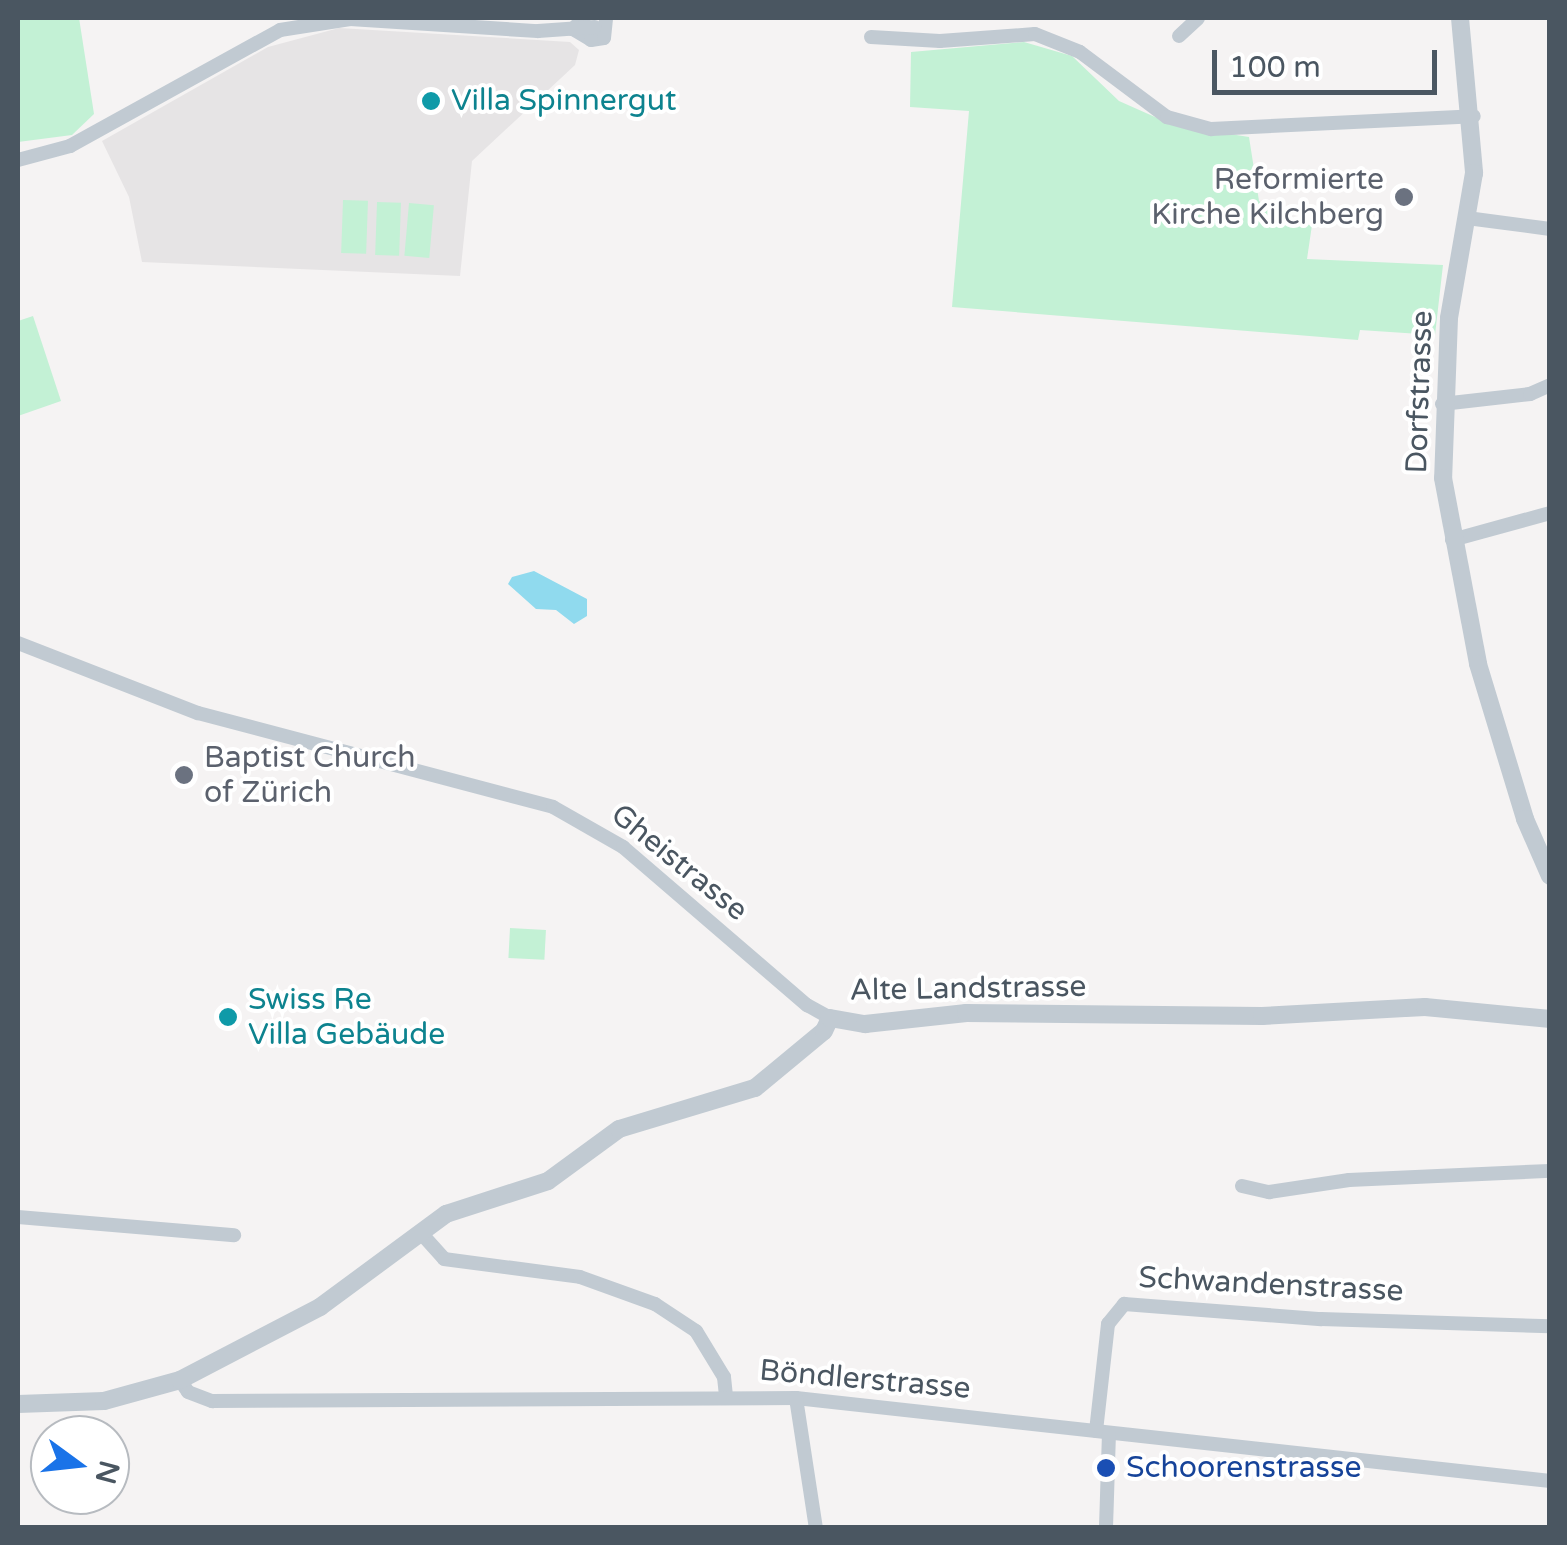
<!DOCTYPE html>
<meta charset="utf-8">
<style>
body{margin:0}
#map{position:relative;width:1567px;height:1545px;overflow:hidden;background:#f5f3f3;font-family:"Varela Round",sans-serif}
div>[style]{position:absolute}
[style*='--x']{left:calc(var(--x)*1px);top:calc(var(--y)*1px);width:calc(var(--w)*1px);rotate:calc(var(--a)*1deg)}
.education>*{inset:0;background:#e6e4e5}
.green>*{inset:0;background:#c3f1d5;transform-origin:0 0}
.water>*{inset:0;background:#90daee}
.minor>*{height:14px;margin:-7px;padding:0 7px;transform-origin:7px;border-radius:7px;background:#c1cad2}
.tertiary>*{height:18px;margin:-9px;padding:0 9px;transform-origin:9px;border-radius:9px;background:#c1cad2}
.dots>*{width:28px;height:28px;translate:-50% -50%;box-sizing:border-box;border:5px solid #fff;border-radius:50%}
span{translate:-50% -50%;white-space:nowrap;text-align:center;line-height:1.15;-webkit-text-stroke:8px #fff;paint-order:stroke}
.culture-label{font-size:30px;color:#0d838f}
.left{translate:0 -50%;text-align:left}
.worship-label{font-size:30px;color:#5b616d}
.right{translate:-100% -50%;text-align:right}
.street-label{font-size:30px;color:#4a5661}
.transit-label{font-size:30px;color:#164399}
.frame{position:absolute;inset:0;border:20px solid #4a5661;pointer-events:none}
.north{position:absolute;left:30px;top:1415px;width:100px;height:100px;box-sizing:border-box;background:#fff;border:2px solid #b7bbc0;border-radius:50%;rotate:105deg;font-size:28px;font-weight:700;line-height:40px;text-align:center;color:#4a5661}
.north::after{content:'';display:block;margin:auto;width:35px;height:45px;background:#1a73e8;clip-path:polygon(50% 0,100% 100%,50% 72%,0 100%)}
.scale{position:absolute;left:1212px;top:50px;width:225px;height:45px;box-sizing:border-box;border:5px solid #4a5661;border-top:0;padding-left:12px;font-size:30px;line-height:35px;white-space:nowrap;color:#4a5661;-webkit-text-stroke:8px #fff;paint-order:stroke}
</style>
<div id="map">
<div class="education">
<div style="clip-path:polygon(339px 28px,570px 42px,579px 50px,575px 65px,472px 161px,460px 276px,142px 262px,129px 197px,102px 141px,268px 47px)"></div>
</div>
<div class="green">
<div style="clip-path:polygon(18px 18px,79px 18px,94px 114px,72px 135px,18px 142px)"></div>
<div style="clip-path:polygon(1024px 42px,1072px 56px,1119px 101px,1173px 125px,1249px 137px,1259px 201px,1286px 223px,1312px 225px,1307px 259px,1443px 265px,1435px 335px,1360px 330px,1358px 340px,952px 307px,969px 111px,910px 107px,911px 52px)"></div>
<div style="left:343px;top:200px;width:25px;height:53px;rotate:2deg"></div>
<div style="left:377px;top:202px;width:24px;height:53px;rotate:2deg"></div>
<div style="left:409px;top:203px;width:25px;height:53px;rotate:5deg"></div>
<div style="clip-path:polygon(33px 316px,61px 401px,18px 416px,18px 321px)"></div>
<div style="left:510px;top:928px;width:36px;height:30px;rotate:3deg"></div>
</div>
<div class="water">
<div style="clip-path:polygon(534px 571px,587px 599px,587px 616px,574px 624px,556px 610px,536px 609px,508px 584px,512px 577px)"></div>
</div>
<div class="minor">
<div style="--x:584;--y:18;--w:16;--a:135"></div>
<div style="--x:573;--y:29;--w:21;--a:31"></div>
<div style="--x:591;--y:40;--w:13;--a:-9"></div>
<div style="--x:604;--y:38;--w:20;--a:-84"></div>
<div style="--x:1179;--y:36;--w:26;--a:-43"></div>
<div style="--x:871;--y:37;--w:69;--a:3.3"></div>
<div style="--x:940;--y:41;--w:95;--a:-4.2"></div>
<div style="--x:1035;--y:34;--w:48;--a:21.8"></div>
<div style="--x:1080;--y:52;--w:109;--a:36.8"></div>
<div style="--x:1167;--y:117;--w:46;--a:15.3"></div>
<div style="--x:1211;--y:129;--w:263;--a:-2.8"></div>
<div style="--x:18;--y:160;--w:54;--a:-15.1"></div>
<div style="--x:70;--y:146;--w:240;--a:-28.9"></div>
<div style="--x:280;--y:30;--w:71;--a:-8.9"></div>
<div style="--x:350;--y:19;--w:188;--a:3.7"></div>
<div style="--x:538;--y:31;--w:57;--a:-4"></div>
<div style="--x:1467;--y:218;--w:84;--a:7.5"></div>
<div style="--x:1442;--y:404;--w:89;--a:-6.5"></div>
<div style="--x:1530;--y:394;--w:22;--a:-24"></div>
<div style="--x:1452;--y:540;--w:102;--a:-15.4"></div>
<div style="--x:18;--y:643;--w:193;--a:21.3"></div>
<div style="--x:198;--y:713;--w:367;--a:14.8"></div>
<div style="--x:553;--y:807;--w:81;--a:29.7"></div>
<div style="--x:623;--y:847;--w:243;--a:40.7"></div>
<div style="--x:807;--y:1005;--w:26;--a:29"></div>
<div style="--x:1242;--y:1186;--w:28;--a:13"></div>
<div style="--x:1269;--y:1192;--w:81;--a:-8.5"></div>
<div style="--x:1349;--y:1180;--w:201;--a:-2.6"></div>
<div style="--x:18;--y:1217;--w:217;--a:4.8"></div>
<div style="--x:420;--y:1232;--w:36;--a:48"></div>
<div style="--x:444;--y:1259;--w:137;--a:7.5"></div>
<div style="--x:580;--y:1277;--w:80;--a:19.8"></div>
<div style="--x:655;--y:1304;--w:49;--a:33.4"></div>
<div style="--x:696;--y:1331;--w:54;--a:58.7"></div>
<div style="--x:724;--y:1377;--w:20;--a:84"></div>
<div style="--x:180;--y:1380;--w:14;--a:56"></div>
<div style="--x:188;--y:1392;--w:26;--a:21"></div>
<div style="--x:212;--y:1401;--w:584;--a:-0.29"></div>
<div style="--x:796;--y:1398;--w:759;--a:6.28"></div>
<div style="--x:796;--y:1398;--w:132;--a:81.3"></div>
<div style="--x:1096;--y:1431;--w:108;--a:-83.6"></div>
<div style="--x:1108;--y:1324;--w:26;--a:-51"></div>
<div style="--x:1124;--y:1304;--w:198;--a:4.4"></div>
<div style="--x:1321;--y:1319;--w:229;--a:1.8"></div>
<div style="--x:1106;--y:1528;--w:95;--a:-88.2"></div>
</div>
<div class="tertiary">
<div style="--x:1460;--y:18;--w:156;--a:84.8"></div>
<div style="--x:1474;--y:173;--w:147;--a:99.8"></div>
<div style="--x:1449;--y:318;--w:160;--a:92.1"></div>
<div style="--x:1443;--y:478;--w:189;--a:79.3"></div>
<div style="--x:1478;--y:664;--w:162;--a:73.1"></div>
<div style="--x:1525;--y:819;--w:62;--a:66.3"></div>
<div style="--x:18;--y:1404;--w:86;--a:-2"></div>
<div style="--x:104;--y:1401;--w:79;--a:-15.4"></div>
<div style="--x:180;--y:1380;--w:158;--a:-27.5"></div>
<div style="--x:320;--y:1307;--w:157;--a:-36.4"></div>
<div style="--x:446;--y:1214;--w:107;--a:-17.9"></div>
<div style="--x:548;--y:1181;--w:88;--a:-36.2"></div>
<div style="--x:619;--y:1129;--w:142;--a:-16.8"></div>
<div style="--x:755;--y:1088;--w:89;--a:-39.6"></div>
<div style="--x:824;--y:1031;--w:14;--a:-65"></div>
<div style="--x:830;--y:1018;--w:36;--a:10"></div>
<div style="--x:865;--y:1024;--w:102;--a:-6.2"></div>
<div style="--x:966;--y:1013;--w:296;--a:0.6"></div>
<div style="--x:1262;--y:1016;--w:163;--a:-3.2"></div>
<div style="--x:1425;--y:1007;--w:126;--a:5.5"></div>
</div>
<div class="dots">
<div style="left:431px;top:101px;background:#0f9aa8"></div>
<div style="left:1404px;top:197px;background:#6b7280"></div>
<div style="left:184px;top:775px;background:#6b7280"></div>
<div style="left:228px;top:1017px;background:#0f9aa8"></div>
<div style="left:1106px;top:1468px;background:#1a4fb4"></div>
</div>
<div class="culture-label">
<span class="left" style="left:451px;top:101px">Villa Spinnergut</span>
<span class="left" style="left:248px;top:1017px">Swiss Re<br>Villa Gebäude</span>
</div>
<div class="worship-label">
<span class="right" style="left:1384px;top:197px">Reformierte<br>Kirche Kilchberg</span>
<span class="left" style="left:204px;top:775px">Baptist Church<br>of Zürich</span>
</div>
<div class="street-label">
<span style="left:1420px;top:392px;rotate:-88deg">Dorfstrasse</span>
<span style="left:679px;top:863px;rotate:39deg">Gheistrasse</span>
<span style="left:968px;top:989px;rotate:-1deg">Alte Landstrasse</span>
<span style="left:1271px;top:1285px;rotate:3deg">Schwandenstrasse</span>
<span style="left:865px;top:1380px;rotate:5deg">Böndlerstrasse</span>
</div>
<div class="transit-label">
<span class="left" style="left:1126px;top:1468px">Schoorenstrasse</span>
</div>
<div class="frame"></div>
<div class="north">N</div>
<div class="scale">100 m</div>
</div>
